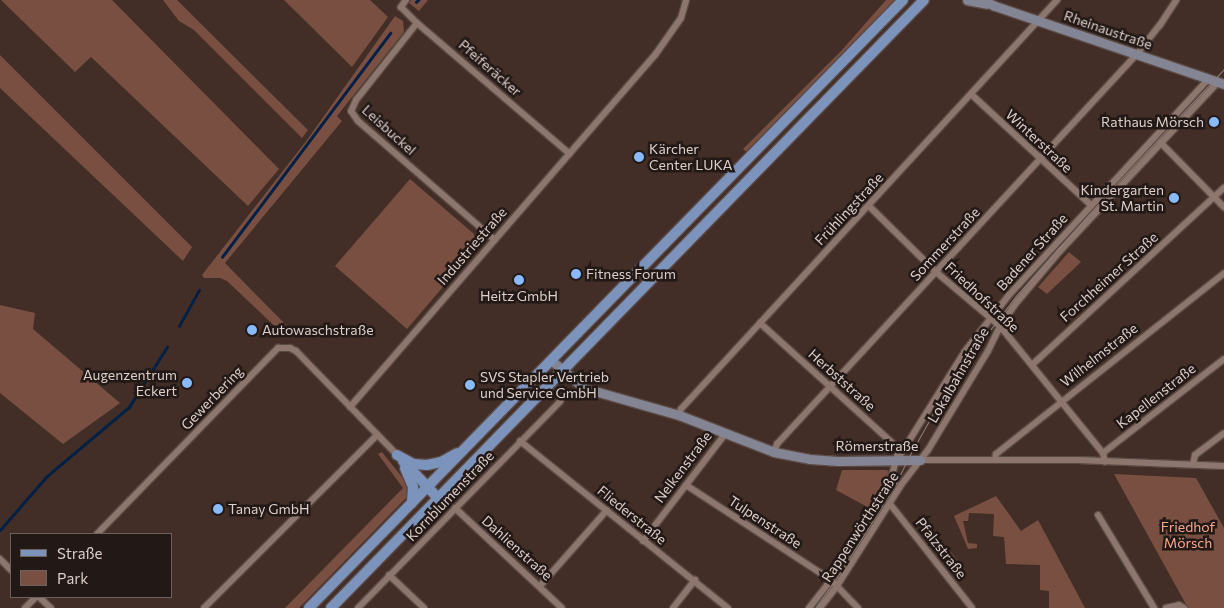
<!DOCTYPE html>
<meta charset="utf-8">
<style>
body{margin:0}
#map{position:relative;width:1224px;height:608px;overflow:hidden;background:#422e27;font-family:Commissioner,sans-serif}
div>[style]{position:absolute}
[style*='--x']{left:calc(var(--x)*1px);top:calc(var(--y)*1px);width:calc(var(--w)*1px);rotate:calc(var(--a)*1deg)}
.green>*{inset:0;background:#784f40;transform-origin:0 0}
.stream>*{height:2.5px;margin:-1.25px;padding:0 1.25px;transform-origin:1.25px;border-radius:1.25px;background:#012046}
.roads{filter:drop-shadow(1px 0 #5b4a44) drop-shadow(-1px 0 #5b4a44) drop-shadow(0 1px #5b4a44) drop-shadow(0 -1px #5b4a44)}
.street>*{height:6px;margin:-3px;padding:0 3px;transform-origin:3px;border-radius:3px;background:#8d766d}
.secondary>*{height:9px;margin:-4.5px;padding:0 4.5px;transform-origin:4.5px;border-radius:4.5px;background:#848594}
.primary>*{height:10px;margin:-5px;padding:0 5px;transform-origin:5px;border-radius:5px;background:#7c93bc}
.tram>*{height:1px;margin:-0.5px;padding:0 0.5px;transform-origin:0.5px;border-radius:0.5px;background:#8f7e79}
.dots>*{width:14px;height:14px;translate:-50% -50%;box-sizing:border-box;border:2px solid #221916;border-radius:50%}
span{translate:-50% -50%;white-space:nowrap;text-align:center;line-height:1.15;-webkit-text-stroke:5px #221916;paint-order:stroke}
.street-label{font-size:14px;color:#ddcfcb}
.poi-label{font-size:14px;color:#ddcfcb}
.right{translate:-100% -50%;text-align:right}
.left{translate:0 -50%;text-align:left}
.park-label{font-size:14px;color:#fda787}
.legend{position:absolute;left:10px;top:533px;width:162px;height:65px;box-sizing:border-box;background:#221916;border:1px solid #6d625e;margin:0;padding:6px 9px;list-style:none;font-size:15px;color:#ddcfcb}
.legend li{display:flex;align-items:center;gap:10px;height:25px}
.legend b{width:25px;border:1px solid #6d625e}
</style>
<div id="map">
<div class="green">
<div style="clip-path:polygon(1px 0,112px 0,279px 169px,248px 206px,91px 57px,75px 72px)"></div>
<div style="clip-path:polygon(163px 0,177px 0,308px 130px,302px 138px,194px 30px,179px 21px)"></div>
<div style="clip-path:polygon(284px 0,370px 0,388px 17px,352px 67px)"></div>
<div style="clip-path:polygon(411px 0,428px 0,419px 11px,409px 3px)"></div>
<div style="clip-path:polygon(886px 0,897px 0,748px 153px,743px 149px,842px 50px)"></div>
<div style="clip-path:polygon(395px 16px,403px 21px,404px 32px,337px 116px,342px 121px,225px 263px,290px 329px,284px 335px,227px 281px,220px 278px,204px 278px,202px 275px,307px 140px)"></div>
<div style="clip-path:polygon(0 55px,192px 247px,183px 261px,0 88px)"></div>
<div style="clip-path:polygon(410px 179px,474px 234px,477px 247px,407px 329px,335px 266px)"></div>
<div style="clip-path:polygon(1069px 252px,1081px 262px,1047px 294px,1038px 287px)"></div>
<div style="clip-path:polygon(0 305px,35px 313px,33px 329px,120px 403px,63px 444px,0 393px)"></div>
<div style="clip-path:polygon(382px 452px,406px 482px,408px 491px,406px 498px,299px 608px,285px 608px,403px 488px,378px 454px)"></div>
<div style="clip-path:polygon(842px 470px,886px 470px,891px 472px,890px 478px,871px 509px,836px 490px)"></div>
<div style="clip-path:polygon(1114px 474px,1196px 478px,1224px 528px,1224px 608px,1188px 608px)"></div>
<div style="clip-path:polygon(996px 496px,1021px 531px,1038px 520px,1085px 608px,1049px 608px,1049px 591px,1040px 590px,1040px 565px,1006px 564px,1004px 537px,993px 536px,994px 514px,969px 513px,968px 521px,963px 521px,968px 543px,977px 544px,977px 548px,968px 549px,954px 516px)"></div>
<div style="left:951px;top:552px;width:14px;height:11px;rotate:54deg"></div>
</div>
<div class="stream">
<div style="--x:416;--y:2;--w:3;--a:-45"></div>
<div style="--x:222;--y:257;--w:280;--a:-53.1"></div>
<div style="--x:179;--y:326;--w:41;--a:-60.9"></div>
<div style="--x:0;--y:530;--w:70;--a:-49"></div>
<div style="--x:46;--y:477;--w:109;--a:-40.1"></div>
<div style="--x:129;--y:407;--w:71;--a:-57.7"></div>
</div>
<div class="roads">
<div class="street">
<div style="--x:406;--y:0;--w:9;--a:126"></div>
<div style="--x:401;--y:7;--w:23;--a:45"></div>
<div style="--x:417;--y:23;--w:201;--a:40.6"></div>
<div style="--x:417;--y:23;--w:98;--a:128.4"></div>
<div style="--x:356;--y:100;--w:12;--a:114"></div>
<div style="--x:351;--y:111;--w:12;--a:55"></div>
<div style="--x:358;--y:121;--w:181;--a:41"></div>
<div style="--x:971;--y:94;--w:163;--a:42.8"></div>
<div style="--x:1161;--y:143;--w:90;--a:45.5"></div>
<div style="--x:869;--y:206;--w:94;--a:44.6"></div>
<div style="--x:936;--y:272;--w:84;--a:40.2"></div>
<div style="--x:1000;--y:326;--w:164;--a:51"></div>
<div style="--x:1103;--y:453;--w:9;--a:77"></div>
<div style="--x:760;--y:323;--w:188;--a:42.2"></div>
<div style="--x:899;--y:449;--w:35;--a:105"></div>
<div style="--x:890;--y:483;--w:114;--a:121.3"></div>
<div style="--x:831;--y:580;--w:36;--a:128"></div>
<div style="--x:1033;--y:364;--w:260;--a:-42.7"></div>
<div style="--x:350;--y:407;--w:466;--a:-49.1"></div>
<div style="--x:655;--y:55;--w:45;--a:-54.9"></div>
<div style="--x:681;--y:18;--w:19;--a:-74"></div>
<div style="--x:679;--y:415;--w:6;--a:-72"></div>
<div style="--x:681;--y:409;--w:556;--a:-47.41"></div>
<div style="--x:520;--y:441;--w:267;--a:38.8"></div>
<div style="--x:774;--y:452;--w:9;--a:-69"></div>
<div style="--x:777;--y:444;--w:531;--a:-47.29"></div>
<div style="--x:1137;--y:54;--w:37;--a:-52"></div>
<div style="--x:1160;--y:25;--w:30;--a:-57"></div>
<div style="--x:1103;--y:453;--w:153;--a:-37.8"></div>
<div style="--x:897;--y:460;--w:128;--a:-58"></div>
<div style="--x:965;--y:351;--w:71;--a:-51.8"></div>
<div style="--x:1009;--y:295;--w:294;--a:-47.3"></div>
<div style="--x:920;--y:460;--w:158;--a:0"></div>
<div style="--x:1078;--y:460;--w:146;--a:2.4"></div>
<div style="--x:995;--y:460;--w:6;--a:-81"></div>
<div style="--x:996;--y:454;--w:291;--a:-38.4"></div>
<div style="--x:1193;--y:464;--w:9;--a:-77"></div>
<div style="--x:1195;--y:455;--w:36;--a:-37"></div>
<div style="--x:686;--y:485;--w:173;--a:33.2"></div>
<div style="--x:831;--y:580;--w:39;--a:46"></div>
<div style="--x:890;--y:504;--w:132;--a:51.7"></div>
<div style="--x:455;--y:508;--w:146;--a:43.1"></div>
<div style="--x:1098;--y:515;--w:109;--a:58.9"></div>
<div style="--x:97;--y:534;--w:260;--a:-45.8"></div>
<div style="--x:278;--y:348;--w:12;--a:0"></div>
<div style="--x:290;--y:348;--w:7;--a:27"></div>
<div style="--x:296;--y:351;--w:145;--a:45.8"></div>
<div style="--x:643;--y:541;--w:130;--a:-52.5"></div>
<div style="--x:722;--y:438;--w:6;--a:-72"></div>
<div style="--x:0;--y:559;--w:16;--a:45"></div>
<div style="--x:389;--y:575;--w:48;--a:43.3"></div>
<div style="--x:540;--y:586;--w:101;--a:-48.6"></div>
<div style="--x:39;--y:597;--w:16;--a:43"></div>
<div style="--x:25;--y:608;--w:16;--a:-45"></div>
<div style="--x:204;--y:608;--w:245;--a:-45"></div>
<div style="--x:358;--y:608;--w:289;--a:-45.6"></div>
<div style="--x:673;--y:608;--w:36;--a:-52"></div>
<div style="--x:820;--y:608;--w:28;--a:-52"></div>
<div style="--x:837;--y:586;--w:120;--a:-57.6"></div>
<div style="--x:901;--y:485;--w:44;--a:-52.4"></div>
<div style="--x:928;--y:450;--w:116;--a:-58.8"></div>
<div style="--x:988;--y:351;--w:28;--a:-64"></div>
<div style="--x:1000;--y:326;--w:29;--a:-55"></div>
<div style="--x:1017;--y:302;--w:67;--a:-49.9"></div>
<div style="--x:1060;--y:251;--w:231;--a:-46.9"></div>
<div style="--x:1166;--y:608;--w:13;--a:-13"></div>
<div style="--x:1179;--y:605;--w:6;--a:31"></div>
</div>
<div class="secondary">
<div style="--x:967;--y:0;--w:20;--a:11"></div>
<div style="--x:983;--y:0;--w:13;--a:27"></div>
<div style="--x:995;--y:6;--w:242;--a:18.8"></div>
<div style="--x:552;--y:361;--w:42;--a:40.2"></div>
<div style="--x:584;--y:388;--w:99;--a:15.9"></div>
<div style="--x:679;--y:415;--w:102;--a:21.3"></div>
<div style="--x:774;--y:452;--w:37;--a:11"></div>
<div style="--x:810;--y:459;--w:28;--a:4"></div>
<div style="--x:838;--y:461;--w:82;--a:-0.7"></div>
</div>
<div class="primary">
<div style="--x:397;--y:455;--w:18;--a:29"></div>
<div style="--x:413;--y:464;--w:14;--a:4"></div>
<div style="--x:427;--y:465;--w:14;--a:-12"></div>
<div style="--x:441;--y:462;--w:18;--a:-29"></div>
<div style="--x:403;--y:461;--w:51;--a:46.6"></div>
<div style="--x:405;--y:468;--w:21;--a:67"></div>
<div style="--x:413;--y:487;--w:16;--a:94"></div>
<div style="--x:309;--y:608;--w:850;--a:-45.67"></div>
<div style="--x:331;--y:608;--w:849;--a:-45.72"></div>
</div>
</div>
<div class="tram">
<div style="--x:896;--y:483;--w:25;--a:-64"></div>
<div style="--x:907;--y:460;--w:65;--a:-60.7"></div>
<div style="--x:939;--y:403;--w:53;--a:-56.6"></div>
<div style="--x:968;--y:359;--w:78;--a:-52.8"></div>
<div style="--x:1015;--y:297;--w:138;--a:-48.2"></div>
<div style="--x:1107;--y:194;--w:171;--a:-46.9"></div>
<div style="--x:815;--y:608;--w:32;--a:-54"></div>
<div style="--x:834;--y:582;--w:124;--a:-57.8"></div>
</div>
<div class="dots">
<div style="left:1214px;top:122px;background:#89bafc"></div>
<div style="left:639px;top:157px;background:#89bafc"></div>
<div style="left:1174px;top:198px;background:#89bafc"></div>
<div style="left:576px;top:274px;background:#89bafc"></div>
<div style="left:519px;top:280px;background:#89bafc"></div>
<div style="left:252px;top:330px;background:#89bafc"></div>
<div style="left:187px;top:383px;background:#89bafc"></div>
<div style="left:470px;top:385px;background:#89bafc"></div>
<div style="left:218px;top:509px;background:#89bafc"></div>
</div>
<div class="street-label">
<span style="left:1108px;top:30px;rotate:19deg">Rheinaustraße</span>
<span style="left:490px;top:68px;rotate:41deg">Pfeiferäcker</span>
<span style="left:389px;top:130px;rotate:42deg">Leisbuckel</span>
<span style="left:1039px;top:141px;rotate:43deg">Winterstraße</span>
<span style="left:849px;top:209px;rotate:-47deg">Frühlingstraße</span>
<span style="left:945px;top:244px;rotate:-47deg">Sommerstraße</span>
<span style="left:472px;top:246px;rotate:-49deg">Industriestraße</span>
<span style="left:1032px;top:252px;rotate:-48deg">Badener Straße</span>
<span style="left:1109px;top:277px;rotate:-42deg">Forchheimer Straße</span>
<span style="left:982px;top:297px;rotate:43deg">Friedhofstraße</span>
<span style="left:1099px;top:355px;rotate:-38deg">Wilhelmstraße</span>
<span style="left:958px;top:375px;rotate:-60deg">Lokalbahnstraße</span>
<span style="left:842px;top:380px;rotate:42deg">Herbststraße</span>
<span style="left:1156px;top:396px;rotate:-38deg">Kapellenstraße</span>
<span style="left:212px;top:398px;rotate:-46deg">Gewerbering</span>
<span style="left:877px;top:446px">Römerstraße</span>
<span style="left:683px;top:467px;rotate:-53deg">Nelkenstraße</span>
<span style="left:450px;top:496px;rotate:-46deg">Kornblumenstraße</span>
<span style="left:632px;top:515px;rotate:39deg">Fliederstraße</span>
<span style="left:765px;top:522px;rotate:33deg">Tulpenstraße</span>
<span style="left:860px;top:527px;rotate:-57deg">Rappenwörthstraße</span>
<span style="left:517px;top:548px;rotate:42deg">Dahlienstraße</span>
<span style="left:941px;top:548px;rotate:52deg">Pfalzstraße</span>
</div>
<div class="poi-label">
<span class="right" style="left:1204px;top:122px">Rathaus Mörsch</span>
<span class="left" style="left:649px;top:157px">Kärcher<br>Center LUKA</span>
<span class="right" style="left:1164px;top:198px">Kindergarten<br>St. Martin</span>
<span class="left" style="left:586px;top:274px">Fitness Forum</span>
<span style="left:519px;top:296px">Heitz GmbH</span>
<span class="left" style="left:262px;top:330px">Autowaschstraße</span>
<span class="right" style="left:177px;top:383px">Augenzentrum<br>Eckert</span>
<span class="left" style="left:480px;top:385px">SVS Stapler Vertrieb<br>und Service GmbH</span>
<span class="left" style="left:228px;top:509px">Tanay GmbH</span>
</div>
<div class="park-label">
<span style="left:1188px;top:535px">Friedhof<br>Mörsch</span>
</div>
<ul class="legend">
<li><b style="height:6px;background:#7c93bc"></b>Straße</li>
<li><b style="height:14px;background:#784f40"></b>Park</li>
</ul>
</div>
